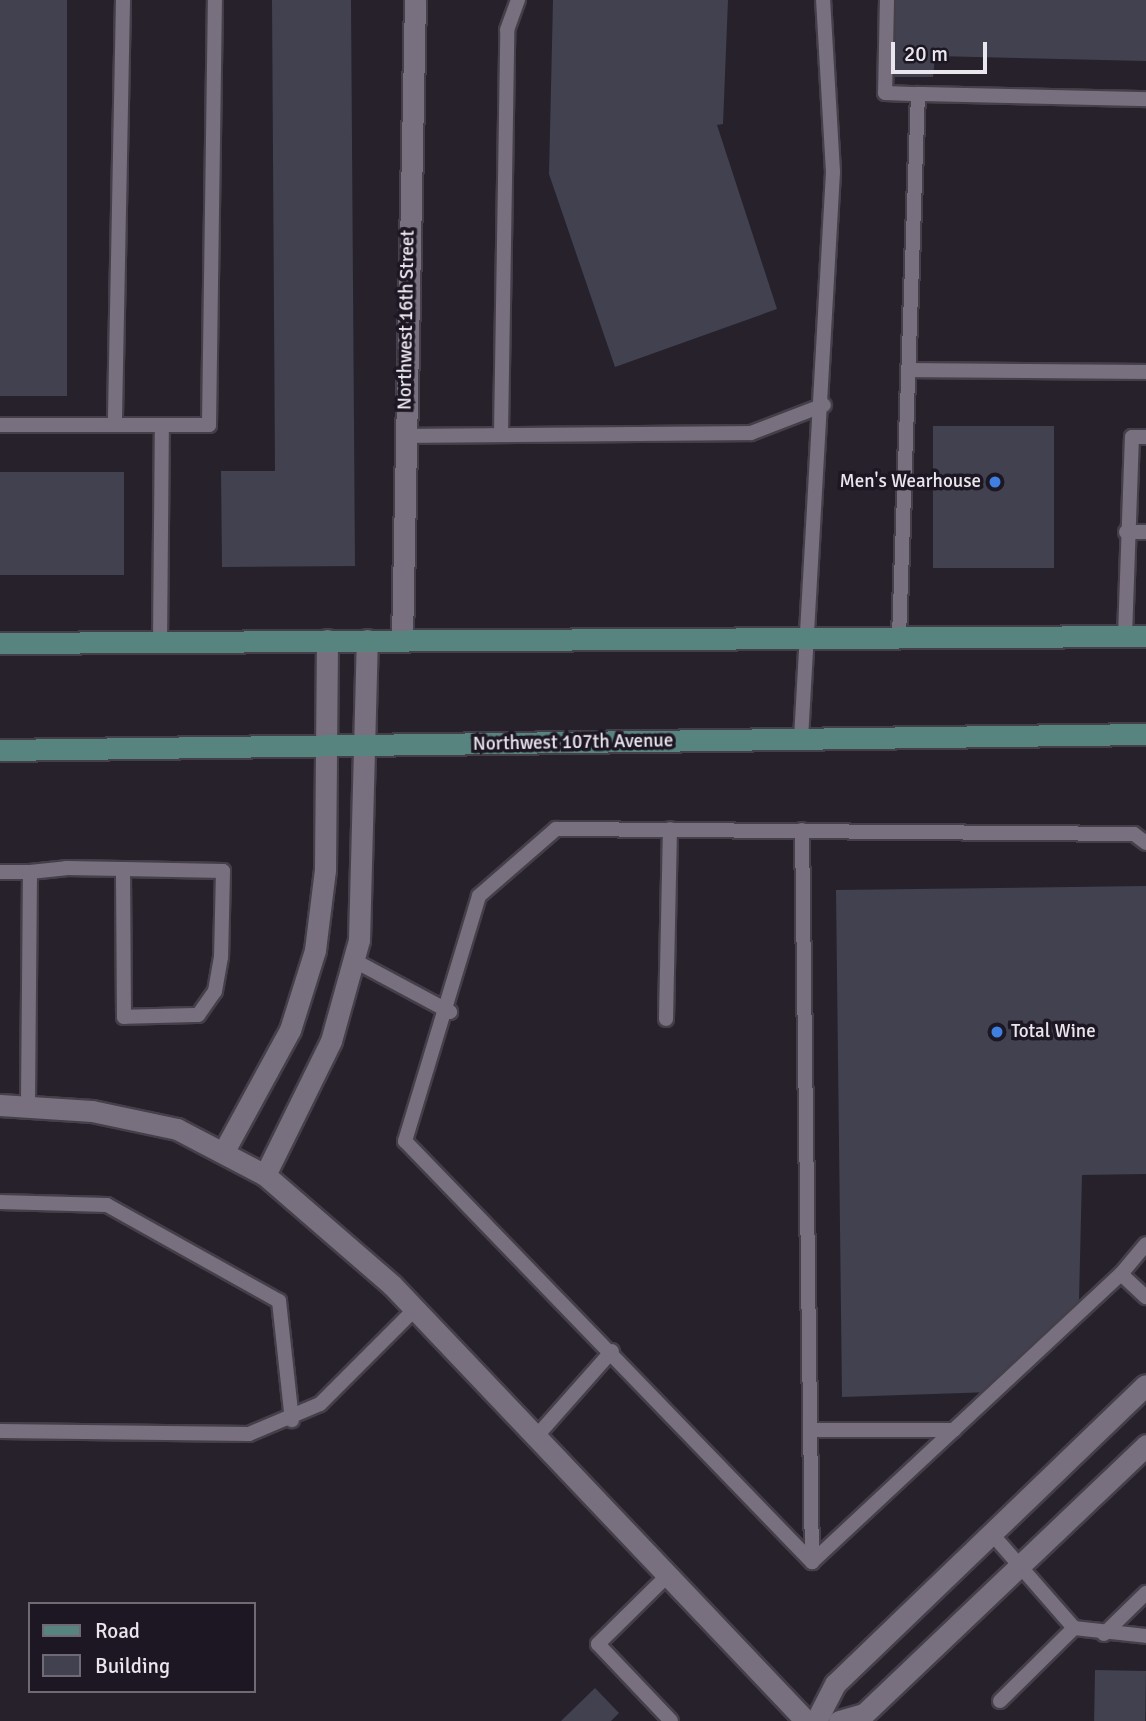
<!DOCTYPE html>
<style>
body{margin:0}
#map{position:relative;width:1146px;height:1721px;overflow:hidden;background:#27212c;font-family:Signika,sans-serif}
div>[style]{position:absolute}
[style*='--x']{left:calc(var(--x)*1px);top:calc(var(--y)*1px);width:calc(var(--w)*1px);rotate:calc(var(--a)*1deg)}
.building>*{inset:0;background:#41414f;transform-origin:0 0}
.roads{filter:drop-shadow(2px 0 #443f49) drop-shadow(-2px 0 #443f49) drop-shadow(0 2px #443f49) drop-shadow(0 -2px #443f49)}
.lane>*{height:14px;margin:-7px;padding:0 7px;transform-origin:7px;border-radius:7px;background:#78707f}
.street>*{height:21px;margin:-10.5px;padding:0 10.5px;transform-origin:10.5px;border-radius:10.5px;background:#78707f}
.secondary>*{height:21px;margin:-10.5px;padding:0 10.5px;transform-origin:10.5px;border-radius:10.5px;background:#588480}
.dots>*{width:19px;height:19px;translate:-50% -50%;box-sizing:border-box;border:4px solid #1d1723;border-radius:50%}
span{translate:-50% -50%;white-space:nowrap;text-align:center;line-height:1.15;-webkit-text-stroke:7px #1d1723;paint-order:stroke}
.street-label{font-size:19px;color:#eae6ee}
.poi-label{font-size:19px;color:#eae6ee}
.right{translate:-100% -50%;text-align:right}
.left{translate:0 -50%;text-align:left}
.legend{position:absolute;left:28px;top:1602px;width:228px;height:91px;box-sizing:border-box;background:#1d1723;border:2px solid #6f6a74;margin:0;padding:9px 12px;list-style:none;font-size:21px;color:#eae6ee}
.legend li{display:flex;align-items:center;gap:14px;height:35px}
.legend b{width:35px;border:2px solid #6f6a74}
.scale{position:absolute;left:891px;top:42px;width:96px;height:32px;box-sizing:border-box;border:4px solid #eae6ee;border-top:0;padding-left:9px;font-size:21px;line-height:24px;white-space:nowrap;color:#eae6ee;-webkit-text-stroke:5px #1d1723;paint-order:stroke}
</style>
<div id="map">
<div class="building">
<div style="left:0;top:0;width:67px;height:396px"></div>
<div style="clip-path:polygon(272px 0,351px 0,355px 566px,222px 567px,221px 471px,275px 471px)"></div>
<div style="clip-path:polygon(553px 0,728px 0,723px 124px,717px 125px,777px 309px,615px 367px,549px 174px)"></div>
<div style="clip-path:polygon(895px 0,1146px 0,1146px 61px,935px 56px,933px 77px,894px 77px)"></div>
<div style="left:933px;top:426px;width:121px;height:142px"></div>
<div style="left:124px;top:472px;width:103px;height:124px;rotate:90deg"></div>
<div style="clip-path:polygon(1146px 886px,1146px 1174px,1082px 1175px,1079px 1300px,993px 1392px,842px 1397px,836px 890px)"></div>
<div style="left:1095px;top:1670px;width:51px;height:51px;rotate:1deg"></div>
<div style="clip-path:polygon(595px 1688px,619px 1713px,611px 1721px,561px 1721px)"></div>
</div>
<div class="roads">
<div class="lane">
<div style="--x:123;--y:0;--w:425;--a:91.1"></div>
<div style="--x:115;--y:425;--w:47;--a:0"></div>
<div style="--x:887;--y:0;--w:93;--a:91.2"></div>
<div style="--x:885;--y:93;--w:33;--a:2"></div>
<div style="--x:908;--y:370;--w:238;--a:0.5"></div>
<div style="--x:0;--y:425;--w:115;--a:0"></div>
<div style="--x:501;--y:434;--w:404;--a:-89.1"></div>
<div style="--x:507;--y:30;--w:32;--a:-70"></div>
<div style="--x:404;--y:436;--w:347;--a:-0.5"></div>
<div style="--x:751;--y:433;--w:78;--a:-21"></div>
<div style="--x:1126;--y:532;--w:20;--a:0"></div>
<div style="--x:1125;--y:636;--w:199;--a:-88"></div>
<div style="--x:1132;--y:437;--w:14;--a:0"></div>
<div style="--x:899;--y:637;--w:543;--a:-88"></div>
<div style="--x:918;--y:94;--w:228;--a:1.3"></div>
<div style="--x:160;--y:642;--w:217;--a:-89.5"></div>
<div style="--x:162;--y:425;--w:47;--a:0"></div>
<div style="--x:209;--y:425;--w:425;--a:-89.2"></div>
<div style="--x:801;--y:739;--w:568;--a:-86.77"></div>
<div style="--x:833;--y:172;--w:172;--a:-93.3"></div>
<div style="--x:802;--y:830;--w:732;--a:89.22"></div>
<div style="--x:1146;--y:843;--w:15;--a:-143"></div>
<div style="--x:1134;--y:834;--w:578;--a:-179.5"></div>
<div style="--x:556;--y:829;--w:102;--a:139"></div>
<div style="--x:479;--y:896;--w:256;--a:106.8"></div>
<div style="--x:405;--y:1141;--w:586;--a:45.97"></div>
<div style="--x:812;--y:1562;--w:422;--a:-43"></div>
<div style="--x:1121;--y:1274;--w:39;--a:-50"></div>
<div style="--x:0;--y:872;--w:30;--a:0"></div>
<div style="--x:30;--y:872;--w:234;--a:90.5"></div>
<div style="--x:30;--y:872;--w:36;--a:-6"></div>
<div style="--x:66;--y:868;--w:57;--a:1"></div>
<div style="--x:123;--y:869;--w:100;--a:1.1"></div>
<div style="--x:223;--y:871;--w:86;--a:91.3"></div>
<div style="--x:221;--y:957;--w:35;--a:100"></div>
<div style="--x:215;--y:991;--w:29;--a:125"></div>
<div style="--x:198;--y:1015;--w:74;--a:178.5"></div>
<div style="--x:124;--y:1017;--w:148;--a:-90.4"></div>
<div style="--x:355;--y:961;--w:108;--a:28.2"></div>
<div style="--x:666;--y:1019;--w:190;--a:-88.8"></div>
<div style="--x:0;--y:1202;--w:107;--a:1.6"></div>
<div style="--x:107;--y:1205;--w:197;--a:29.2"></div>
<div style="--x:279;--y:1301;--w:120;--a:83.8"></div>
<div style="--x:1121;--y:1274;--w:34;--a:43"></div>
<div style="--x:810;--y:1430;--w:144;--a:0"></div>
<div style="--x:0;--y:1431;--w:249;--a:0.7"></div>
<div style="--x:249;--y:1434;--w:77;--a:-22.9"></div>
<div style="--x:320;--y:1404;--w:134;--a:-45"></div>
<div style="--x:535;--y:1438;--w:116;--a:-48.5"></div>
<div style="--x:992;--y:1534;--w:125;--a:48.9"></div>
<div style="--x:667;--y:1576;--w:97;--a:135.4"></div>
<div style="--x:598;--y:1644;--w:106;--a:46.5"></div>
<div style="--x:1104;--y:1634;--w:59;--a:-44.3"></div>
<div style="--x:1000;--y:1701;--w:104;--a:-44.6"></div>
<div style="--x:1074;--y:1628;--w:72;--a:6.3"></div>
</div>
<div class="street">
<div style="--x:402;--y:641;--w:641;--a:-88.84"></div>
<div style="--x:0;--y:1105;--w:92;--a:3.7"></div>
<div style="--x:92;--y:1111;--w:87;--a:12"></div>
<div style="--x:177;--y:1129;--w:99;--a:27.6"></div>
<div style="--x:265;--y:1175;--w:168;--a:40.9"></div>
<div style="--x:392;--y:1285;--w:601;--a:46.48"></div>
<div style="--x:224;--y:1151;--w:138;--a:-61.4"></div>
<div style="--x:290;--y:1030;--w:84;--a:-72.6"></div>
<div style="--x:315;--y:950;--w:81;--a:-82.9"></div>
<div style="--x:325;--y:870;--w:230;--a:-89.5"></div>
<div style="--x:265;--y:1175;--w:149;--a:-63.8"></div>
<div style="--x:331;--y:1041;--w:105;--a:-74.5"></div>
<div style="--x:359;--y:940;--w:300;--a:-88.5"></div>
<div style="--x:816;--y:1721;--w:42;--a:-62.8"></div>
<div style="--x:835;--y:1684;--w:431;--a:-43.9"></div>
<div style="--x:839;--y:1721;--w:26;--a:-16"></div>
<div style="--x:864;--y:1714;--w:390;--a:-43.6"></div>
</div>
<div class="secondary">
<div style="--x:0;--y:643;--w:1146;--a:-0.35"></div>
<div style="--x:0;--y:750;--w:1146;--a:-0.8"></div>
</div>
</div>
<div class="dots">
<div style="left:995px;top:482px;background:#3f7fe0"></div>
<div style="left:997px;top:1032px;background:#3f7fe0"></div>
</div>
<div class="street-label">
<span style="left:407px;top:320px;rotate:-89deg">Northwest 16th Street</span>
<span style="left:573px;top:743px;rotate:-1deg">Northwest 107th Avenue</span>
</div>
<div class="poi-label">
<span class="right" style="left:981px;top:482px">Men's Wearhouse</span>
<span class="left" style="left:1011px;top:1032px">Total Wine</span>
</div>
<ul class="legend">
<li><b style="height:9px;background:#588480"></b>Road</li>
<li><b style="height:19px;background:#41414f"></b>Building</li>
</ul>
<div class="scale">20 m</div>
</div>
